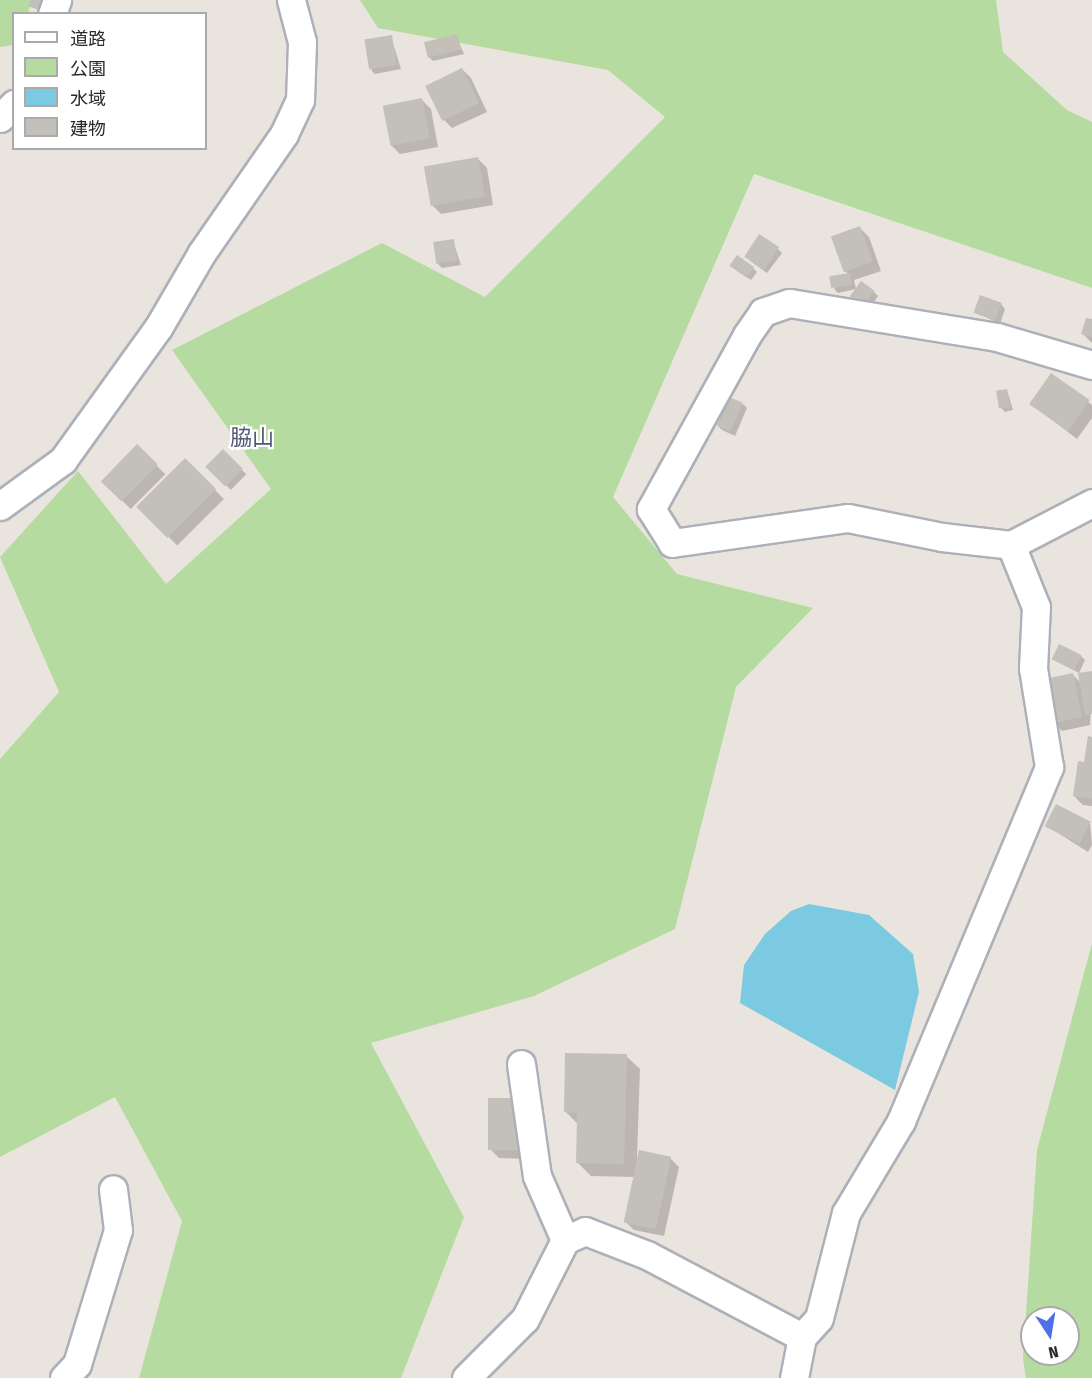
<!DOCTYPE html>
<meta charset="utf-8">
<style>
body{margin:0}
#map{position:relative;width:1092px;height:1378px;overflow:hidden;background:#eae4de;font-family:"Fira Sans Condensed","Noto Sans JP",sans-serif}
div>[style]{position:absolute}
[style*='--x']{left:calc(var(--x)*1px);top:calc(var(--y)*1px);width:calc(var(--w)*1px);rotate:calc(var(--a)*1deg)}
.green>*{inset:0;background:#b6dba0}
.water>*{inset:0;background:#7ccae1}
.shadow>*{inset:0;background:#0003;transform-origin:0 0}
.building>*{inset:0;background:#c3bfb9;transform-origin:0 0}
.roads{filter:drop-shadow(2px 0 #aeb0b9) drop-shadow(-2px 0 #aeb0b9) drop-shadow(0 2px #aeb0b9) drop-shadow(0 -2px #aeb0b9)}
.minor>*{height:27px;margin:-13.5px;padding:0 13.5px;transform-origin:13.5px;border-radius:13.5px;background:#fff}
span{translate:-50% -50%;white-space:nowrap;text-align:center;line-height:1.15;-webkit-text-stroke:4.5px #fff;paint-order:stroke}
.neighbourhood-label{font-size:22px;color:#4f5876}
.legend{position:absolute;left:12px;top:12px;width:195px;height:138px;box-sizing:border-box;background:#fff;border:2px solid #aaa;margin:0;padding:8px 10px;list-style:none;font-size:18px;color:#2a2a2a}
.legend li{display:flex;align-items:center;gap:12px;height:30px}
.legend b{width:30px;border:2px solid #aaa}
.north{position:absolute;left:1020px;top:1306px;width:60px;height:60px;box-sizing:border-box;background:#fff;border:2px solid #aaa;border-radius:50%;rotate:168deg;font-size:16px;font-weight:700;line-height:24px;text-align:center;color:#2a2a2a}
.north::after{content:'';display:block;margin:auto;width:21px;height:27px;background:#4f70e6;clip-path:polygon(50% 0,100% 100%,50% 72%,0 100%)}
</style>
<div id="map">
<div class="green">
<div style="clip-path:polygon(0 0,32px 0,28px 13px,14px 14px,13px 45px,0 47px)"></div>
<div style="clip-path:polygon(360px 0,996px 0,1003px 52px,1067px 110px,1092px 122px,1092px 288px,754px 174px,613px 497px,677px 574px,813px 608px,736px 687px,675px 929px,534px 996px,371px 1043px,464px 1217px,401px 1378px,139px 1378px,182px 1221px,115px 1097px,0 1157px,0 759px,59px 692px,0 557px,78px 471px,166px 584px,271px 489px,172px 350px,382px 243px,485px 297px,665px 117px,608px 70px,378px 28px)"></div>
<div style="clip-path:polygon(evenodd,1092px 943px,1092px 1378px,1026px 1378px,1023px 1359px,1037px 1150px,1092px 943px,1032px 1318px,1068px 1318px,1068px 1354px,1032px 1354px,1032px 1318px)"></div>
</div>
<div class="water">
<div style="clip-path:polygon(809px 904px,869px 915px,913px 954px,919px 992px,895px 1090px,740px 1003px,744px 965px,765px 934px,791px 911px)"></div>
</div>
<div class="shadow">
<div style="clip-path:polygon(456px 36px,464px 54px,433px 61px,429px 57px,425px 42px)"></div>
<div style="clip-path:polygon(391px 37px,401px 69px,375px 74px,371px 70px)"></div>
<div style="clip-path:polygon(462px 69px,471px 78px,487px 112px,452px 128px,443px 119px)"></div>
<div style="clip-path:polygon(422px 100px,431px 109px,438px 147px,400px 154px,391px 145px)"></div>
<div style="clip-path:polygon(478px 159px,487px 168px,493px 205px,441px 214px,432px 205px)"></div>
<div style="clip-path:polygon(860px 228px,869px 237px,881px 271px,854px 280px,856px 289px,838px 293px,834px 289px,849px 275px,845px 271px)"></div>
<div style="clip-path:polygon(453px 241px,461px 265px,442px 268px,438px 264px)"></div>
<div style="clip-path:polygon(778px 249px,782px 253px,767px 273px,749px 260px)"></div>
<div style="clip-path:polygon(753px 268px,757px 272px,751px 280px,735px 269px)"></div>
<div style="clip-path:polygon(874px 292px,878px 296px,869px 309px,856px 300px)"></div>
<div style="clip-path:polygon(1001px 304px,1005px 309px,1000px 324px,975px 312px)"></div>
<div style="clip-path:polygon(1092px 321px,1092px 343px,1083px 334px)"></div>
<div style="clip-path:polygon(1051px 375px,1092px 405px,1092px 418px,1077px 439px,1030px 403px)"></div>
<div style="clip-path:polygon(1007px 390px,1013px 410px,1005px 412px,1001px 408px)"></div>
<div style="clip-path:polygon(743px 404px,747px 408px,735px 436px,722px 430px,718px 426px)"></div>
<div style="left:137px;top:446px;width:40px;height:49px;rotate:45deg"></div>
<div style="left:223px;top:451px;width:33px;height:22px;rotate:45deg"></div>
<div style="left:185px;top:460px;width:55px;height:66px;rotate:45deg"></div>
<div style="clip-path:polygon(1081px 656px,1085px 660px,1079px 673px,1053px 659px)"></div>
<div style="clip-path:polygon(1092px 672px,1090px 725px,1062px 731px,1053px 722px,1073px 675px,1081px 683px)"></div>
<div style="clip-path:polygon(1092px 738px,1092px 806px,1083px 805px,1074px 796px)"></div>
<div style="clip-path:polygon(1090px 823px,1092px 845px,1088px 852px,1047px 826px)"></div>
<div style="clip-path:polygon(626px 1056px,640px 1069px,637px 1158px,670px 1158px,679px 1167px,664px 1236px,634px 1230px,625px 1221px,635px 1177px,591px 1176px,577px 1162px,578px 1124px,565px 1111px)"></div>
<div style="clip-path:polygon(517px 1099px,526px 1159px,499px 1158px,490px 1149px)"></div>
</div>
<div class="building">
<div style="clip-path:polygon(30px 0,48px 0,44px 12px,28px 6px)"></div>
<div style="left:457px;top:34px;width:16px;height:34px;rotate:76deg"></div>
<div style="left:392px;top:35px;width:30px;height:28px;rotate:81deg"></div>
<div style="left:462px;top:68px;width:39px;height:41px;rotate:64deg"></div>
<div style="left:422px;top:98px;width:41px;height:40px;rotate:79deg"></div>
<div style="left:478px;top:157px;width:40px;height:55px;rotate:80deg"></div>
<div style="left:860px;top:226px;width:38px;height:31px;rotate:70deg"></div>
<div style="left:759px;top:234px;width:24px;height:27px;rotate:33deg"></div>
<div style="left:454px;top:239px;width:22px;height:21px;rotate:82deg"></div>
<div style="left:737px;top:255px;width:21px;height:13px;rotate:35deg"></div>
<div style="left:850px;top:273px;width:12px;height:21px;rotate:81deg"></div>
<div style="left:861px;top:281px;width:17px;height:19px;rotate:36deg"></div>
<div style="left:980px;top:295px;width:23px;height:19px;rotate:20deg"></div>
<div style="clip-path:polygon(1086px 318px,1092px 319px,1092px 337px,1081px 334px)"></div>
<div style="left:1051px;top:373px;width:47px;height:38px;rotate:35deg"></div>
<div style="left:1007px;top:389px;width:18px;height:11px;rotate:81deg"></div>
<div style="left:729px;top:397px;width:15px;height:31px;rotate:23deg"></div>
<div style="left:137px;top:444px;width:29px;height:52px;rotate:44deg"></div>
<div style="left:223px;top:449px;width:28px;height:25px;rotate:45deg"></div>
<div style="left:185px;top:458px;width:44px;height:69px;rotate:45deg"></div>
<div style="left:1059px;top:644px;width:25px;height:17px;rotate:26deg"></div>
<div style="clip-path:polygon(1092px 671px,1092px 714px,1085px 715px,1078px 673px)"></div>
<div style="left:1073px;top:673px;width:45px;height:31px;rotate:78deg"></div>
<div style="clip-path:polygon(1088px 736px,1092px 737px,1092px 799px,1073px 796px,1078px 761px,1084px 762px)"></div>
<div style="left:1056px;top:804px;width:39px;height:25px;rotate:27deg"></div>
<div style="clip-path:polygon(565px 1053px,627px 1054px,624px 1164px,576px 1163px,577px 1113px,564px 1112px)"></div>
<div style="left:488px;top:1098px;width:30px;height:52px"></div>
<div style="left:639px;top:1150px;width:33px;height:74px;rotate:12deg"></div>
</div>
<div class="roads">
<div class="minor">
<div style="--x:52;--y:14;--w:15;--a:-70"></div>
<div style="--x:0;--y:118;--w:20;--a:-45"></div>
<div style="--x:1092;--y:365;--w:99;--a:-163.6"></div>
<div style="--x:997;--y:337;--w:211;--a:-170.7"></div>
<div style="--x:789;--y:303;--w:28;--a:161"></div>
<div style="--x:763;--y:312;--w:28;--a:125"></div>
<div style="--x:747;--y:335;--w:199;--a:118.9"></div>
<div style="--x:651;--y:509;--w:40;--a:58"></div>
<div style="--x:672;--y:543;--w:178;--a:-8.1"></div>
<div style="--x:848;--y:518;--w:96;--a:11.4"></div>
<div style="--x:942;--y:537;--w:69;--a:6.6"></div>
<div style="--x:1011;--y:545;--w:91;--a:-27.4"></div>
<div style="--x:0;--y:506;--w:78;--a:-36.1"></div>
<div style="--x:63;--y:460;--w:163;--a:-54.3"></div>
<div style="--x:158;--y:328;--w:86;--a:-59.8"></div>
<div style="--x:201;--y:254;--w:146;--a:-55.3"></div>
<div style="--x:284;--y:134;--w:38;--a:-65"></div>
<div style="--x:300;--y:100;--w:58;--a:-88"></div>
<div style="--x:302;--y:42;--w:43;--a:-104.7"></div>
<div style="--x:521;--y:1064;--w:113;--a:81.9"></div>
<div style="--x:537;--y:1176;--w:70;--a:66.4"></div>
<div style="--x:64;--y:1378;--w:19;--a:-47"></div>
<div style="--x:77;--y:1364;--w:140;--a:-73"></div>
<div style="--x:118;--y:1230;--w:41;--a:-97"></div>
<div style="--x:466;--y:1378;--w:83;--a:-45"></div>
<div style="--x:525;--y:1319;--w:89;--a:-63.1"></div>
<div style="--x:565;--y:1240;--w:22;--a:-24"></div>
<div style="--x:585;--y:1231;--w:66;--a:21.2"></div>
<div style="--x:647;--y:1255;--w:175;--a:27.9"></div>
<div style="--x:794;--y:1378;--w:42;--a:-79"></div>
<div style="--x:802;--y:1337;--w:25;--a:-48"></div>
<div style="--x:819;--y:1318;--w:108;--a:-75.6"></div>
<div style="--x:846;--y:1213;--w:107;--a:-59.1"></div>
<div style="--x:901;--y:1121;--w:384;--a:-67.3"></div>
<div style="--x:1049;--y:767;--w:100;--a:-99.2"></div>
<div style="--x:1033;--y:668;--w:61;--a:-87.2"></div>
<div style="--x:1036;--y:607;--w:67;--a:-112"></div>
</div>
</div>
<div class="neighbourhood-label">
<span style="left:252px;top:438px">脇山</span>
</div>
<ul class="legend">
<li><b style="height:8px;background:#fff"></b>道路</li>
<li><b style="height:16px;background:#b6dba0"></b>公園</li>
<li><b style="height:16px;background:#7ccae1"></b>水域</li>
<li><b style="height:16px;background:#c3bfb9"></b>建物</li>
</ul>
<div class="north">N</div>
</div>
